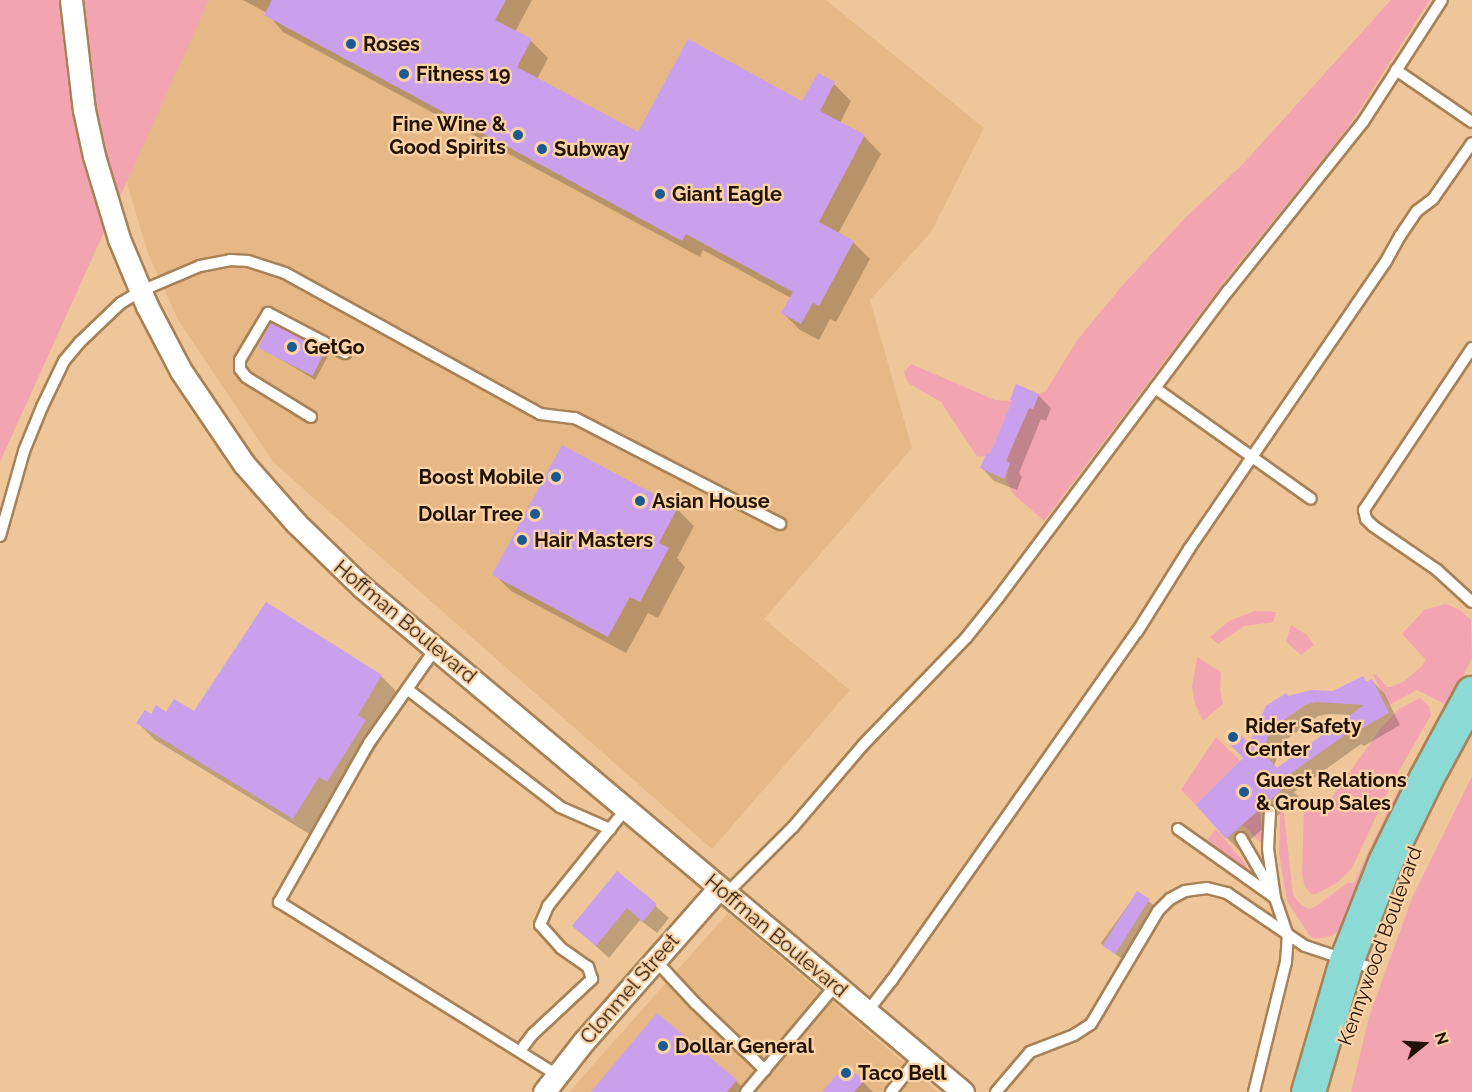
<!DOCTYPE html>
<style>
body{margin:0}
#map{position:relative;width:1472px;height:1092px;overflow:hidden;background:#efc699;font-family:Raleway,sans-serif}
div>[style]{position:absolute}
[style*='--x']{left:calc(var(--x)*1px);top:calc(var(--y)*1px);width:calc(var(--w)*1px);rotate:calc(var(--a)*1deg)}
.built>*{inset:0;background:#e6b885}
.green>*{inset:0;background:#f2a5b1}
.shadow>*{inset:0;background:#0003;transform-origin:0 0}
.building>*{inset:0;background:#ca9fec;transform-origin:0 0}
.roads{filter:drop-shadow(2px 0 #a88257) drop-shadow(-2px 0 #a88257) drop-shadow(0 2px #a88257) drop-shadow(0 -2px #a88257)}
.service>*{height:10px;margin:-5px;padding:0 5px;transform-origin:5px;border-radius:5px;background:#fff}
.minor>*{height:21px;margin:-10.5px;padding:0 10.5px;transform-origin:10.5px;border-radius:10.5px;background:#fff}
.primary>*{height:33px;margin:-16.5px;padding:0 16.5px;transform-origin:16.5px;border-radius:16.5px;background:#8bdad6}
.dots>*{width:16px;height:16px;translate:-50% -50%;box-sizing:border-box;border:3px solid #fcd3a5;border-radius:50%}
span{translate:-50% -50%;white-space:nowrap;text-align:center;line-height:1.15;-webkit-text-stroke:4.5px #fcd3a5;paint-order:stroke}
.poi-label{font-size:20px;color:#211203;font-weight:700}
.left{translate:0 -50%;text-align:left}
.right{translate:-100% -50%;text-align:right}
.street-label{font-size:20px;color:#211203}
.north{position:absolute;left:1394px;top:1014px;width:60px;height:60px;-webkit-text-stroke:4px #fcd3a5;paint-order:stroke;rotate:72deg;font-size:16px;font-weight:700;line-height:24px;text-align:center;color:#211203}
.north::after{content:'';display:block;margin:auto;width:21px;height:27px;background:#211203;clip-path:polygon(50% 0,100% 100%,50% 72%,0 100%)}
</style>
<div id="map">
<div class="built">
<div style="clip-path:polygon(181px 0,826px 0,984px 128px,931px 232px,870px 300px,912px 448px,764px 619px,850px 690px,712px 849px,273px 462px,178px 320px,147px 251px,111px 128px)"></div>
<div style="clip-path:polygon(728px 913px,938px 1092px,569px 1092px)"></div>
</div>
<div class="green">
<div style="clip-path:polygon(0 0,209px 0,0 462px)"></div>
<div style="clip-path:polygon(1391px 0,1430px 0,1347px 129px,1230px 274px,1044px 521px,1013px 494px,1006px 479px,1010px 463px,1006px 461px,1029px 408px,1033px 409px,1039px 394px,1045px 392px,1078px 339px,1121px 287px,1187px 216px,1242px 165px)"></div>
<div style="clip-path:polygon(911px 364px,995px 400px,1012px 401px,990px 454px,987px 452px,985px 456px,979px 457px,976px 455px,941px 402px,908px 383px,904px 372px)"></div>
<div style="clip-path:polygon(1445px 604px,1459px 609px,1471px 620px,1472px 658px,1341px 929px,1332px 936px,1315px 939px,1309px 935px,1287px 901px,1279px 854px,1280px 814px,1282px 812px,1284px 814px,1293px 895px,1301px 905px,1309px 909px,1315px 907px,1347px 883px,1354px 883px,1389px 808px,1445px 704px,1417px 690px,1389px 705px,1373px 675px,1376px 674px,1387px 687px,1390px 687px,1403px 682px,1421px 667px,1426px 660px,1402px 634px,1424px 610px)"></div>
<div style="clip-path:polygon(1255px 611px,1276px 612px,1273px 622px,1244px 626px,1218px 644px,1210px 637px,1229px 621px)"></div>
<div style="clip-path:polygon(1291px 625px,1307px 635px,1314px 645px,1301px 655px,1286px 642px)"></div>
<div style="clip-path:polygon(1197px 657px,1221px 672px,1220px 690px,1223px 704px,1203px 721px,1195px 704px,1192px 687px)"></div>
<div style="clip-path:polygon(1420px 698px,1429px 706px,1431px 715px,1392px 783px,1352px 868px,1337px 883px,1316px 894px,1311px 894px,1305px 887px,1302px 875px,1304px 809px,1330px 800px,1381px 728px,1399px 709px)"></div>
<div style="clip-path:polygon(1216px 737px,1240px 761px,1196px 805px,1181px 790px)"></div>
<div style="clip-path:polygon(1472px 776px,1472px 1092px,1351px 1092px,1369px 1017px,1412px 898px)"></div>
<div style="clip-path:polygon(1260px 810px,1263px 842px,1262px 844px,1242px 824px)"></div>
<div style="clip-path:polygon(1216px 829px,1246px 865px,1247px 870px,1206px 841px)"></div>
</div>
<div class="shadow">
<div style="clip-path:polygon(243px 0,532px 0,515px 32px,531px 41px,548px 58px,537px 79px,638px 134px,803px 103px,818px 75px,834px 84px,851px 101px,840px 123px,864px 136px,881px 154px,838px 234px,853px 242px,870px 259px,836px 322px,830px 319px,819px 340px,800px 330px,783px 313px,791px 298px,703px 250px,700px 257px,283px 32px,267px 13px)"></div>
<div style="clip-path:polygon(259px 346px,324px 352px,328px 356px,315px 380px)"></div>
<div style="clip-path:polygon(1038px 395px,1051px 408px,1046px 421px,1041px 419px,1019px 473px,1022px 477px,1017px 490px,994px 481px,982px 468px)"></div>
<div style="clip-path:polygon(677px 509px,694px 526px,677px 558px,685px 567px,658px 618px,648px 613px,626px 653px,511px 591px,494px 574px)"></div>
<div style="clip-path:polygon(381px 676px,398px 693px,375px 731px,382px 738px,345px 798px,337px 793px,311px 835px,155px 740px,138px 723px,151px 716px,195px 714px)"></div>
<div style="clip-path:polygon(evenodd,1362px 678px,1368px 683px,1372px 681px,1384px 693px,1400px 725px,1364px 746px,1361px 744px,1294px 792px,1299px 797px,1239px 850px,1227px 838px,1248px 744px,1289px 697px,1333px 692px,1362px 678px,1329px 714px,1352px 715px,1277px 769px,1274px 766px,1282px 743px,1318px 716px,1329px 714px)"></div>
<div style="clip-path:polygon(618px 873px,669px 918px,657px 933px,640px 920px,609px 958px,574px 926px)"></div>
<div style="left:1137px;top:893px;width:26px;height:62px;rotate:36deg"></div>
<div style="clip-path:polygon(657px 1015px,736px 1081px,747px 1092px,593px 1092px)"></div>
<div style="clip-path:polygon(863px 1082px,873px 1092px,824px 1092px)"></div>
</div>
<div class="building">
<div style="clip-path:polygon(272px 0,506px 0,495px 20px,532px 39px,517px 67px,638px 132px,688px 39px,802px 101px,818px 73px,835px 82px,820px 111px,865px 135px,819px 222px,854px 241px,819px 306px,813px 303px,801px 324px,781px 313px,793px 292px,686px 234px,682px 241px,264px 15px)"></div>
<div style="left:271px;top:323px;width:61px;height:28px;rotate:27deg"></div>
<div style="clip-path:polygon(1016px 384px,1039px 394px,1033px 409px,1029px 408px,1006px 461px,1010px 463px,1004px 479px,980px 468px,987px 452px,990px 454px,1012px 401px,1010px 400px)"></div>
<div style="clip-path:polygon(562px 445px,678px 507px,659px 543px,669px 548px,640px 602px,630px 597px,608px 637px,492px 575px)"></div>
<div style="clip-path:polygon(266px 602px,382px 675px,358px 715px,366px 720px,327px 782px,319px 777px,293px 819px,136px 723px,145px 710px,151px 714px,156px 705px,166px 712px,174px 699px,194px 711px)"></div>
<div style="clip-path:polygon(evenodd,1363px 676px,1366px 682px,1372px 679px,1389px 713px,1350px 735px,1349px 732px,1283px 779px,1288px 784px,1226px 839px,1196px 805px,1243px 758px,1225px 739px,1235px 729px,1249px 743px,1266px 706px,1286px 693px,1288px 696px,1311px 690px,1333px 691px,1363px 676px,1316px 702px,1364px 705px,1277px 768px,1263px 753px,1270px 730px,1305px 705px,1316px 702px)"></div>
<div style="clip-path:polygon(617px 871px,657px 904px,643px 922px,627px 908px,596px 946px,572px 926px)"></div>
<div style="left:1137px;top:891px;width:15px;height:65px;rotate:32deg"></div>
<div style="clip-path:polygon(657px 1013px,737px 1080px,727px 1092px,591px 1092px)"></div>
<div style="clip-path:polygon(845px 1065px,864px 1081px,854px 1092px,822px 1092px)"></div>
</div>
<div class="roads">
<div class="service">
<div style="--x:1396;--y:70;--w:92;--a:34.4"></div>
<div style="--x:1472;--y:348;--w:195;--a:123.7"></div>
<div style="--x:1364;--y:510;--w:9;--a:77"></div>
<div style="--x:1366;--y:519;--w:10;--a:45"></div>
<div style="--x:1373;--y:526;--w:78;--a:34.5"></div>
<div style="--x:1437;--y:570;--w:47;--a:42.4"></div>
<div style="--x:1155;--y:388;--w:191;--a:35.4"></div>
<div style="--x:311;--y:417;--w:76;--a:-148.4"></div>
<div style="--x:246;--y:377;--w:10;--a:-127"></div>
<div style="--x:240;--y:369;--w:9;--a:-90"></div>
<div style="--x:240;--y:360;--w:55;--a:-59.2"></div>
<div style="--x:268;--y:313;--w:87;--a:27.5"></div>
<div style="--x:0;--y:536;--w:88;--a:-74.2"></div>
<div style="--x:24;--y:451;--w:48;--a:-67.8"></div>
<div style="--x:42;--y:407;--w:51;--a:-64.4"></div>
<div style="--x:64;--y:361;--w:25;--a:-50"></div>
<div style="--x:80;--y:342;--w:57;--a:-43.6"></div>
<div style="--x:121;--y:303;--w:23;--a:-31"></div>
<div style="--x:141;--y:291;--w:64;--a:-23"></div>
<div style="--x:200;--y:266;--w:31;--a:-11"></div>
<div style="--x:230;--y:260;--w:18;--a:3"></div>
<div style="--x:248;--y:261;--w:39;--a:18"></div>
<div style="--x:285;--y:273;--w:291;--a:28.9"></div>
<div style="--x:540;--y:414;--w:35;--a:7"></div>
<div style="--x:575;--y:418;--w:231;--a:27.3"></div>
<div style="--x:436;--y:648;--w:116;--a:125.2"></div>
<div style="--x:369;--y:743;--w:183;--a:119.5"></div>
<div style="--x:279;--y:902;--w:327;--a:31.9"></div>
<div style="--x:407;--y:689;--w:193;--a:37.6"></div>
<div style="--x:560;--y:807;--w:55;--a:23.7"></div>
<div style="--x:1178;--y:829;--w:119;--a:35.4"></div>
<div style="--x:1241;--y:838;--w:60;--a:60"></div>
<div style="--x:726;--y:894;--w:95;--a:-45"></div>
<div style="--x:793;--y:827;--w:108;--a:-49.5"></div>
<div style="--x:863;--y:745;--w:149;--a:-46.1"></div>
<div style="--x:966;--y:638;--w:51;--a:-51.3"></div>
<div style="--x:998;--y:598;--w:384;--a:-53.2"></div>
<div style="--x:1228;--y:291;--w:216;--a:-51.4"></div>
<div style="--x:1363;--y:122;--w:145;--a:-57.1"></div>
<div style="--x:655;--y:960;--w:59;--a:47.1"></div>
<div style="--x:695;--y:1003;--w:97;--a:43.7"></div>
<div style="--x:867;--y:1012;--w:41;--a:-52"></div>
<div style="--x:892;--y:980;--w:426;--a:-54.9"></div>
<div style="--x:1137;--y:632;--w:98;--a:-57.9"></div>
<div style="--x:1189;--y:549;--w:347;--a:-55.6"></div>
<div style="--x:1385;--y:263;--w:31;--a:-61"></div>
<div style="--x:1400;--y:236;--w:30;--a:-56"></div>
<div style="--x:1417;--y:211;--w:20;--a:-37"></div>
<div style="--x:1433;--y:199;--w:68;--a:-55.1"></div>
<div style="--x:520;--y:1051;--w:21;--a:-53"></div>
<div style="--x:533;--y:1034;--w:81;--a:-43"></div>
<div style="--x:592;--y:979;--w:13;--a:-108"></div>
<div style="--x:588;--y:967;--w:33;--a:-145"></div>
<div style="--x:561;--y:948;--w:31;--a:-132"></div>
<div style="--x:540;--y:925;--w:21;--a:-67"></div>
<div style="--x:548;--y:906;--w:124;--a:-51.2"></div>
<div style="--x:746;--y:1092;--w:138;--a:-50"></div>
<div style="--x:891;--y:1092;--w:46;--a:-51.1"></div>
<div style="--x:996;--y:1092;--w:52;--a:-49.6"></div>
<div style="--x:1030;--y:1052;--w:47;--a:-21.1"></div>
<div style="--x:1074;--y:1035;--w:20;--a:-33"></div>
<div style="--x:1091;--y:1024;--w:131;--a:-59.3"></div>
<div style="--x:1158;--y:911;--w:17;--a:-45"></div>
<div style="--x:1170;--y:899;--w:17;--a:-28"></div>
<div style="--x:1185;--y:891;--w:22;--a:-8"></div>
<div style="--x:1207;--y:888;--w:21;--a:14"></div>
<div style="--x:1227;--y:893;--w:94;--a:34.2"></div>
<div style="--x:1305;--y:946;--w:66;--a:18.4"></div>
<div style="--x:1254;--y:1092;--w:134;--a:-76.2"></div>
<div style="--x:1286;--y:962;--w:26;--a:-86"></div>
<div style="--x:1288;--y:936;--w:40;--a:-108.9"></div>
<div style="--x:1275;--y:898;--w:49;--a:-98.1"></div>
<div style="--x:1268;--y:849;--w:38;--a:-87"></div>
</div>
<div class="minor">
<div style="--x:71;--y:0;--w:111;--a:83.3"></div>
<div style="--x:84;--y:110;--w:47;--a:77.7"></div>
<div style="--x:94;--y:156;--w:87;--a:73.2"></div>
<div style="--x:119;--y:239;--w:73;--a:67.3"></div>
<div style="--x:147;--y:306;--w:73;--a:62.4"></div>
<div style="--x:181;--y:371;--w:112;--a:55.9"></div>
<div style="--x:244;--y:464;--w:79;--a:48.6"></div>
<div style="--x:296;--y:523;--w:92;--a:44.1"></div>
<div style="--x:362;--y:587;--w:785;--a:40.04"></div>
<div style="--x:544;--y:1092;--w:65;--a:-51.9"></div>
<div style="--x:584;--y:1041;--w:204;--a:-48.6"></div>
</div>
<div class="primary">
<div style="--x:1308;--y:1092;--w:136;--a:-73.8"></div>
<div style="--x:1346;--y:961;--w:106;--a:-68.5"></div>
<div style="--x:1385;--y:862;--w:93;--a:-64"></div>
<div style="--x:1426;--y:778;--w:97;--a:-61.6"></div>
</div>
</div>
<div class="dots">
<div style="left:351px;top:44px;background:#1b5990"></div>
<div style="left:404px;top:74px;background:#1b5990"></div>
<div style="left:518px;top:135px;background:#1b5990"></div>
<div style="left:542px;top:149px;background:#1b5990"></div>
<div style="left:660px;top:194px;background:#1b5990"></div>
<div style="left:292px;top:347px;background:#1b5990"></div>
<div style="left:556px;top:477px;background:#1b5990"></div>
<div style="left:640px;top:501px;background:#1b5990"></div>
<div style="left:535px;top:514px;background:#1b5990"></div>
<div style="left:522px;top:540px;background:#1b5990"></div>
<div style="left:1233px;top:737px;background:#1b5990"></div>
<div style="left:1244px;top:792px;background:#1b5990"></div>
<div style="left:663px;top:1046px;background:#1b5990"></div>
<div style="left:846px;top:1073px;background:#1b5990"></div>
</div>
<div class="poi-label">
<span class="left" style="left:363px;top:44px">Roses</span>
<span class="left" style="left:416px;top:74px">Fitness 19</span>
<span class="right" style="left:506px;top:136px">Fine Wine &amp;<br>Good Spirits</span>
<span class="left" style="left:554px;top:149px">Subway</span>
<span class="left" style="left:672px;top:194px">Giant Eagle</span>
<span class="left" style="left:304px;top:347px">GetGo</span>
<span class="right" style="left:544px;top:477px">Boost Mobile</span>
<span class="left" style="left:652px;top:501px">Asian House</span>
<span class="right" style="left:523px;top:514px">Dollar Tree</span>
<span class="left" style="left:534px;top:540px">Hair Masters</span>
<span class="left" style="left:1245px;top:738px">Rider Safety<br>Center</span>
<span class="left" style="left:1256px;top:792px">Guest Relations<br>&amp; Group Sales</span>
<span class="left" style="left:675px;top:1046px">Dollar General</span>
<span class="left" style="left:858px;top:1073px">Taco Bell</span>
</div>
<div class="street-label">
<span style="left:405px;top:622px;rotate:40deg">Hoffman Boulevard</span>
<span style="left:776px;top:936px;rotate:40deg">Hoffman Boulevard</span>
<span style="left:1380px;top:946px;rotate:-70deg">Kennywood Boulevard</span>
<span style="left:630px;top:989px;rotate:-49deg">Clonmel Street</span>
</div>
<div class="north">N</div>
</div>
